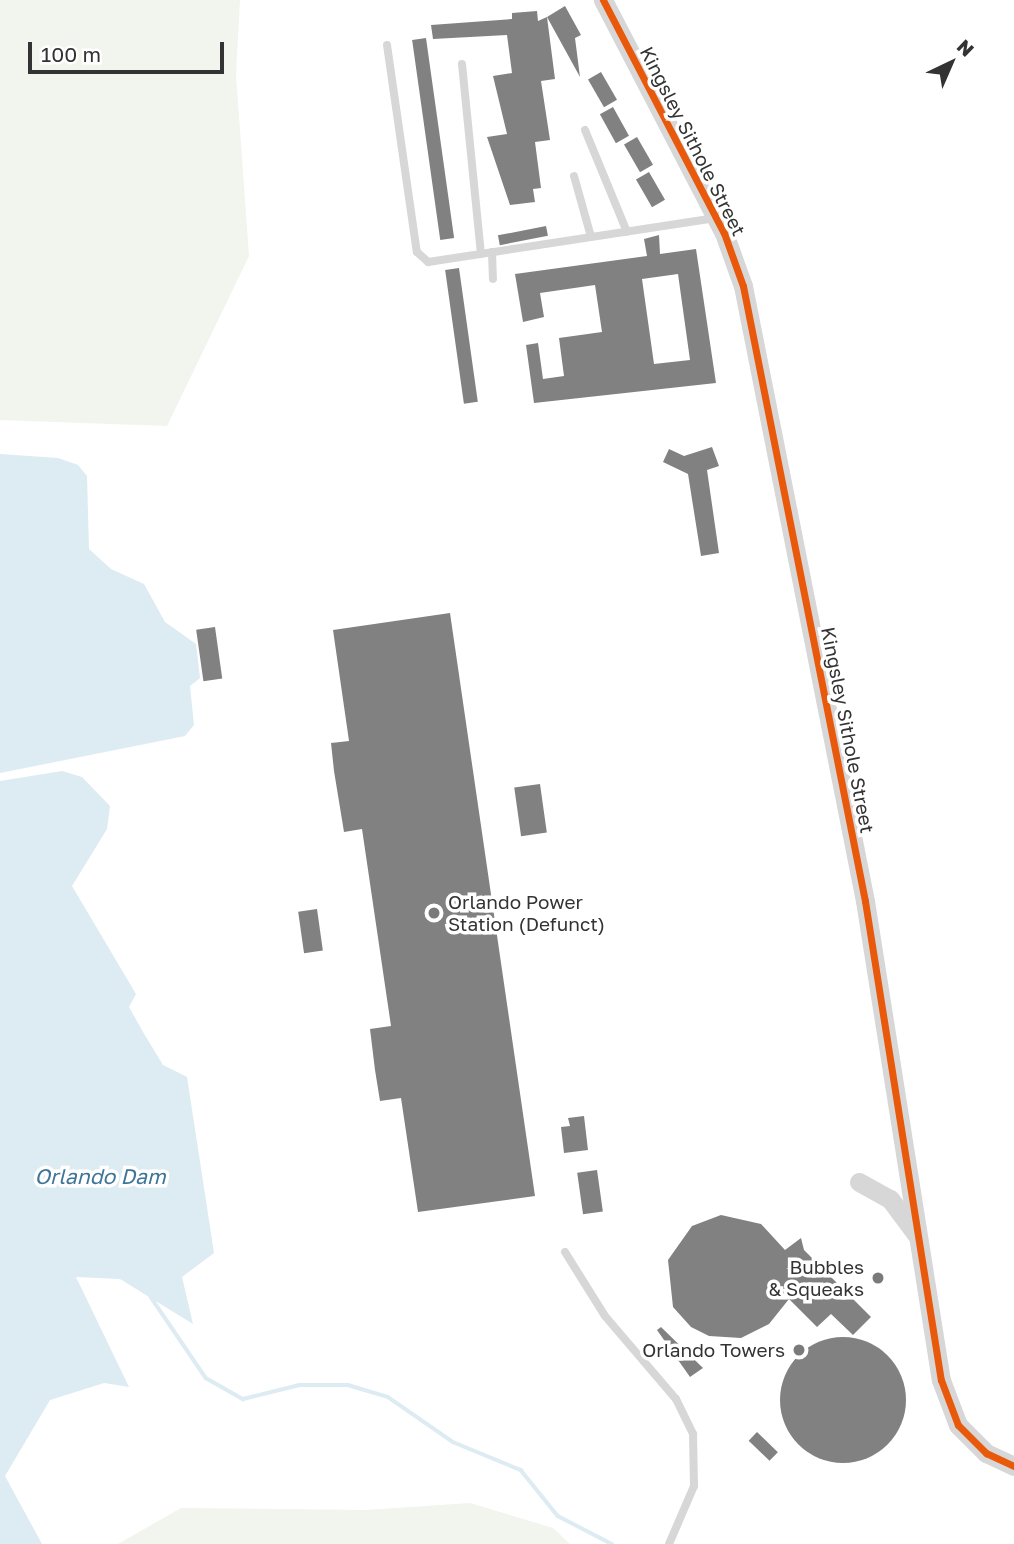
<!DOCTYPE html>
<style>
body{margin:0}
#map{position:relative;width:1014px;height:1544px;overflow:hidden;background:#fff;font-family:"Golos Text",sans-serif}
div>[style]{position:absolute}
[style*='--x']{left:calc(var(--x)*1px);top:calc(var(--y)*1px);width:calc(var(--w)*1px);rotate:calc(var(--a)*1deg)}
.green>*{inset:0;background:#f1f5ed}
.water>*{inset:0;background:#ddebf3}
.stream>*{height:3.5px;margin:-1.75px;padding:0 1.75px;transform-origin:1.75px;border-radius:1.75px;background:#ddebf3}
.building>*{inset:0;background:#818181;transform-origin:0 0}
.round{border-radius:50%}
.service>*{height:8px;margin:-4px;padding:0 4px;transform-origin:4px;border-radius:4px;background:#d7d7d7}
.tertiary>*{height:19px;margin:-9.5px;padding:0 9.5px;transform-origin:9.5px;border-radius:9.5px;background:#d7d7d7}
.cycleway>*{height:7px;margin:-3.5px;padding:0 3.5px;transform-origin:3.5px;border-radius:3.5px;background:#e8590c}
.dots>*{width:19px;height:19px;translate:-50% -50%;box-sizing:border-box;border:4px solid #fff;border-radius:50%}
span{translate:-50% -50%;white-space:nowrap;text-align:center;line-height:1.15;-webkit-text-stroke:7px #fff;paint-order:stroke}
.street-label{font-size:19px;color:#333}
.poi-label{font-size:19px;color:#333}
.left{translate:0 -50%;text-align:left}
.right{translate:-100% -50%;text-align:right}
.water-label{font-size:21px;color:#3f7597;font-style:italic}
.north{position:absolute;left:916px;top:28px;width:70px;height:70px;-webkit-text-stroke:5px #fff;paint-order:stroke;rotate:44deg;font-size:19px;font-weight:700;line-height:28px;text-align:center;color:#333}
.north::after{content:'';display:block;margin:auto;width:24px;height:32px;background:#333;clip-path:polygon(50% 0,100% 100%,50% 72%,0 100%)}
.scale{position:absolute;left:28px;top:42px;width:196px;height:32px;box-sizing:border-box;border:4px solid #333;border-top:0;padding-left:9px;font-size:21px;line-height:24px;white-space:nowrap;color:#333;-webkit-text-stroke:5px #fff;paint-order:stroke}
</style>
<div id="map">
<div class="green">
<div style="clip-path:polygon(0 0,240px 0,236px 75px,249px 256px,167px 426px,0 420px)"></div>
<div style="clip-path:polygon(470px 1503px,553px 1528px,570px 1544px,118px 1544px,181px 1508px,366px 1510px)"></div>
</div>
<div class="water">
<div style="clip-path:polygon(0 454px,58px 458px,78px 465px,87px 476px,89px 549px,111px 569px,144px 584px,165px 622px,196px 644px,200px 678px,190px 686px,194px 725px,185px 736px,0 773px)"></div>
<div style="clip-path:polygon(62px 771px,82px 777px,110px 806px,107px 829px,72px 886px,136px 994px,129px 1007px,143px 1032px,163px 1065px,187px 1077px,214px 1253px,182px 1277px,193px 1324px,120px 1279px,76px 1277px,129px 1387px,104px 1383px,50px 1400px,5px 1476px,42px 1544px,0 1544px,0 781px)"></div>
</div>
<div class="stream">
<div style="--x:151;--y:1297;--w:98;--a:55.8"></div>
<div style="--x:206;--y:1378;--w:43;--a:29.6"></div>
<div style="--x:243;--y:1399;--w:59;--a:-13.8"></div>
<div style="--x:300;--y:1385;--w:48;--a:0"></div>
<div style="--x:348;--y:1385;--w:42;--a:16.7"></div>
<div style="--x:388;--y:1397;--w:79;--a:34.7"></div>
<div style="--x:453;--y:1442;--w:74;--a:22.4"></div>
<div style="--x:521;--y:1470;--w:59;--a:51.2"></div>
<div style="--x:558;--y:1516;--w:61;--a:27.4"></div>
</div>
<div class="building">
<div style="clip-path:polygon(565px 6px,581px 35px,575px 38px,580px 77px,547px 17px)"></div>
<div style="clip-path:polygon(537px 11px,538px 21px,547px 17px,555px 79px,541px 81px,550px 140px,535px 142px,541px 188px,533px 189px,535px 202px,510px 205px,487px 137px,507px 134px,493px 76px,512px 73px,507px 35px,433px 39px,431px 25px,512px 19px,512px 13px)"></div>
<div style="left:426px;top:38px;width:202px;height:14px;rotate:82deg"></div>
<div style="left:601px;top:72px;width:32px;height:15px;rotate:60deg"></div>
<div style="left:613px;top:107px;width:33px;height:15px;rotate:61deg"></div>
<div style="left:637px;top:137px;width:32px;height:15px;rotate:60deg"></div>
<div style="left:649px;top:172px;width:32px;height:15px;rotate:60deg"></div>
<div style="left:546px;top:226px;width:10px;height:49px;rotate:79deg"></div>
<div style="clip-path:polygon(evenodd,659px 235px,660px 254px,696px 249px,716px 383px,534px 403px,526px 345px,538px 343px,543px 379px,564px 376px,559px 338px,602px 332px,595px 285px,540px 293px,544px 317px,523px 322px,515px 274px,647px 256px,644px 239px,659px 235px,678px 274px,690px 360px,654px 364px,642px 279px,678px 274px)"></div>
<div style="left:459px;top:268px;width:135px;height:14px;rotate:82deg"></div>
<div style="clip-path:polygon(712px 447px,719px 466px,707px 470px,719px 553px,701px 556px,688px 474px,663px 462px,669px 449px,684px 456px)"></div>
<div style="clip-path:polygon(450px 613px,535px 1196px,418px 1212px,401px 1098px,380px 1101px,375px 1070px,370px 1029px,391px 1026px,362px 829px,344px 832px,334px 771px,331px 743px,349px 741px,333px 630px)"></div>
<div style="left:215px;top:627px;width:52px;height:19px;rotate:82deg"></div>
<div style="left:540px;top:784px;width:49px;height:26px;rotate:82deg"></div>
<div style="left:317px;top:909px;width:42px;height:19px;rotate:82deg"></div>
<div style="clip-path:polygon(584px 1116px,588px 1150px,564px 1153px,561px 1127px,570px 1126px,568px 1118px)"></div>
<div style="left:597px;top:1170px;width:42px;height:20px;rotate:82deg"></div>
<div style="clip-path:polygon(721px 1215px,761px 1224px,785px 1250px,801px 1238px,804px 1250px,871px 1317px,853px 1335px,831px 1314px,817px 1327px,789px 1299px,769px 1324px,741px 1338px,709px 1336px,691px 1327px,673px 1307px,668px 1260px,692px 1226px)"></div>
<div style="clip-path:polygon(661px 1327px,703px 1368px,690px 1377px,657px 1330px)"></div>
<div class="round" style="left:780px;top:1337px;width:126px;height:126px"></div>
<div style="left:757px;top:1432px;width:29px;height:12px;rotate:44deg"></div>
</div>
<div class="service">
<div style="--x:387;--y:45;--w:209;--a:81.8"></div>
<div style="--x:417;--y:252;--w:15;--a:42"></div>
<div style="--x:428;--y:262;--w:291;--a:-8.7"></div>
<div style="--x:462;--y:64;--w:191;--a:84.3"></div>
<div style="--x:585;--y:130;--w:110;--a:67.6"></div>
<div style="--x:574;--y:176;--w:63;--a:74.4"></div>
<div style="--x:492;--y:252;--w:27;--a:88"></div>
<div style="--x:565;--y:1252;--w:75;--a:58"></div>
<div style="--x:605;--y:1316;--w:109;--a:49.5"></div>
<div style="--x:676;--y:1399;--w:39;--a:64"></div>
<div style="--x:693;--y:1434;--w:52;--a:88.9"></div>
<div style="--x:694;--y:1486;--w:63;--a:113.3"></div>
</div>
<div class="tertiary">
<div style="--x:603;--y:0;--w:263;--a:62.6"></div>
<div style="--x:724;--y:233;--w:56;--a:70.3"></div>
<div style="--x:743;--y:286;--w:627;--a:78.78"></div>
<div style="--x:865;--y:901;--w:485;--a:81"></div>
<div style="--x:941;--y:1380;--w:48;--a:69.3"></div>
<div style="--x:958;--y:1425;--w:40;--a:45"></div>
<div style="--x:986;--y:1453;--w:31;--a:25"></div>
<div style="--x:859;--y:1182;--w:35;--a:29"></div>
<div style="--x:890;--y:1199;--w:44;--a:53.4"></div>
</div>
<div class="cycleway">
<div style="--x:603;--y:0;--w:263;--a:62.6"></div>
<div style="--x:724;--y:233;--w:56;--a:70.3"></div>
<div style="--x:743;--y:286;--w:627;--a:78.78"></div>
<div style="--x:865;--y:901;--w:485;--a:81"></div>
<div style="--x:941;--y:1380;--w:48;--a:69.3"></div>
<div style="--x:958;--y:1425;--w:40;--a:45"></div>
<div style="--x:986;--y:1453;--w:31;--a:25"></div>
</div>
<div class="dots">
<div style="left:434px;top:913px;background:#7a7a7a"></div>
<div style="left:878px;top:1278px;background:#7a7a7a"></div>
<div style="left:799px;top:1350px;background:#7a7a7a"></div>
</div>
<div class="street-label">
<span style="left:693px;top:141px;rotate:63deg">Kingsley Sithole Street</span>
<span style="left:848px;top:730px;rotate:79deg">Kingsley Sithole Street</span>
</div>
<div class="poi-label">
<span class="left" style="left:448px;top:913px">Orlando Power<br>Station (Defunct)</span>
<span class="right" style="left:864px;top:1278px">Bubbles<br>&amp; Squeaks</span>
<span class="right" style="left:785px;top:1350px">Orlando Towers</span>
</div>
<div class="water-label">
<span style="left:100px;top:1176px">Orlando Dam</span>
</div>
<div class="north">N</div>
<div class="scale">100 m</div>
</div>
